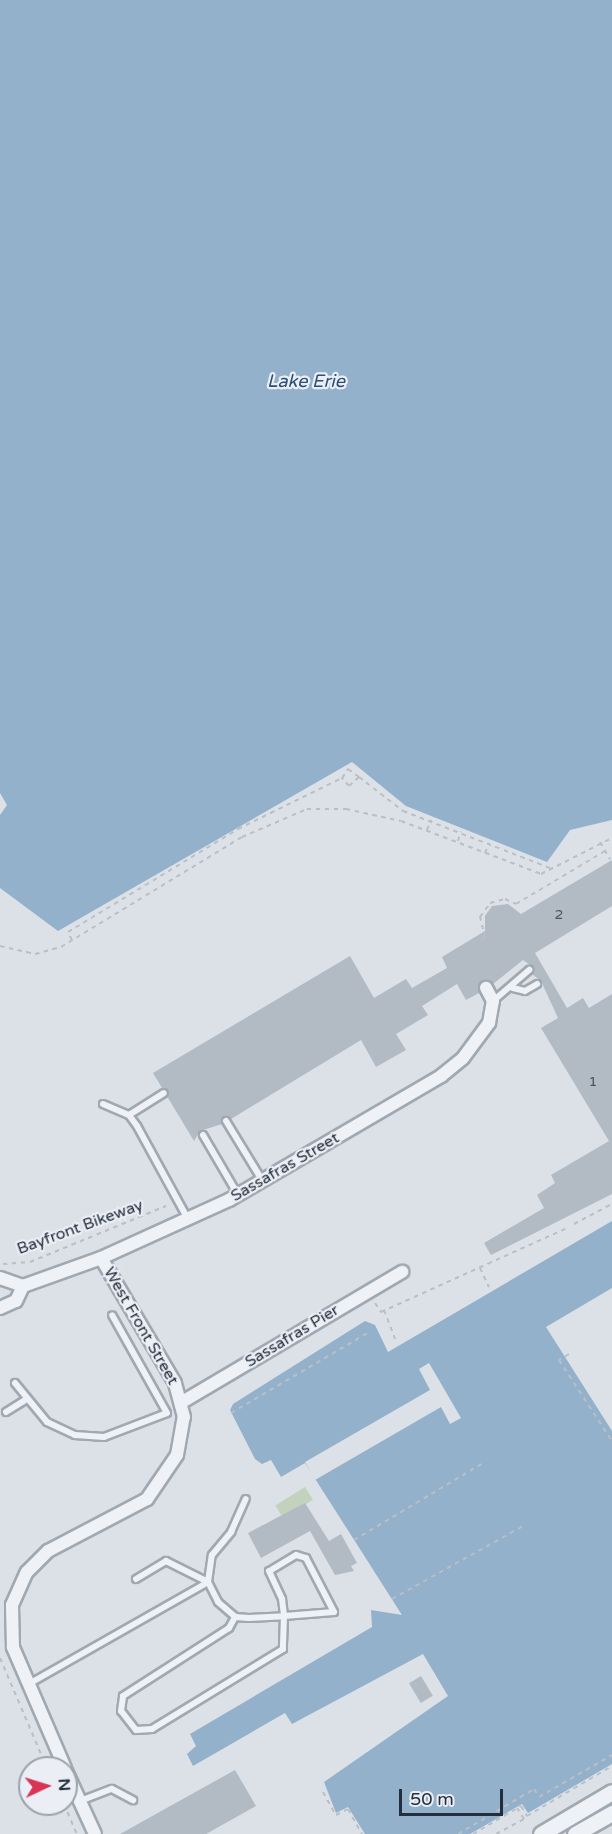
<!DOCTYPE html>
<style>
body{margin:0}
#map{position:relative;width:612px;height:1834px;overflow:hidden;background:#dbe1e7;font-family:"Varela Round",sans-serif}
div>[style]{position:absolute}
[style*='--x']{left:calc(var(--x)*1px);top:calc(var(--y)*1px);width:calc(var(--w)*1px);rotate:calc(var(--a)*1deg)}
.green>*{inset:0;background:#c3d2bc;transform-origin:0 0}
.water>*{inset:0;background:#93b1cb}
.pier>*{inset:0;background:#dbe1e7}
.building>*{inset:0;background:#b2bac4;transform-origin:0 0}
.path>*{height:2px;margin-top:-1px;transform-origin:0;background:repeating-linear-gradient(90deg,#b9bfc5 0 4.5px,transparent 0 9px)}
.roads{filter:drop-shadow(2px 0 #a0a8b1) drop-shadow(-2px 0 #a0a8b1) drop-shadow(0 2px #a0a8b1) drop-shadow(0 -2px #a0a8b1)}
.service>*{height:6px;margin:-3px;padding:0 3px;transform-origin:3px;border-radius:3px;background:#eef1f5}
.minor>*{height:12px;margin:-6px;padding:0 6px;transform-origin:6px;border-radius:6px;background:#eef1f5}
.tertiary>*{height:15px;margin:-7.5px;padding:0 7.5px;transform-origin:7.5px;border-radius:7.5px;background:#eef1f5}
span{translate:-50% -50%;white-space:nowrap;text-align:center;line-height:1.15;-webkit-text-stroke:4.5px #ebeff5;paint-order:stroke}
.number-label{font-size:14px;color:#485260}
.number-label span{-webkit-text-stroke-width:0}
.street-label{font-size:16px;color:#242f3e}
.water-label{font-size:18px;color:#2c5075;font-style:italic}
.north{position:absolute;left:18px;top:1756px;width:60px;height:60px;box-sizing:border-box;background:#ebeff5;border:2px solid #9ba2ac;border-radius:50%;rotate:86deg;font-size:16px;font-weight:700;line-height:24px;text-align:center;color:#242f3e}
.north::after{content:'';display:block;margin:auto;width:21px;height:27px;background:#d83456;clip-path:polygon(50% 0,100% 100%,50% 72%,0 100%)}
.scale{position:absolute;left:399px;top:1789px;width:104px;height:27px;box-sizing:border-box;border:3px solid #242f3e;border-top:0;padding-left:8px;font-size:18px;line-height:21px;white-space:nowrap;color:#242f3e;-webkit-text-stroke:4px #ebeff5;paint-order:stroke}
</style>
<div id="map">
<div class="green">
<div style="left:305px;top:1487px;width:15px;height:35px;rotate:58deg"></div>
</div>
<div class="water">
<div style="clip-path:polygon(0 0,612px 0,612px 820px,570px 830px,547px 862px,406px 806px,352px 762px,58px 931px,0 888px,0 815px,7px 805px,0 793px)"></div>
<div style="clip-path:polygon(612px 1221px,612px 1288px,546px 1327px,612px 1431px,612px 1764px,528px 1813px,522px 1804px,470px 1834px,365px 1834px,348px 1807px,336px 1813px,324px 1782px,448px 1696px,423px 1654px,292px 1724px,285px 1713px,193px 1766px,187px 1754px,196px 1746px,190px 1734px,372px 1627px,371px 1610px,402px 1615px,305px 1463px,281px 1477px,271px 1460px,262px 1464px,255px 1459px,230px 1410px,233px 1404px,365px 1321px,375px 1325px,388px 1352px)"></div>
</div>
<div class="pier">
<div style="clip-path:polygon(429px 1363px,461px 1418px,450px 1424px,441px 1407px,315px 1480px,305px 1462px,430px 1390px,419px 1369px)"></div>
</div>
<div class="building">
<div style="clip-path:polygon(612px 860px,612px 906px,535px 953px,567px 1008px,583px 998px,589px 1008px,612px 994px,612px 1194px,491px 1255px,484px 1243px,544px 1208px,537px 1195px,555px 1183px,551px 1175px,609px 1141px,541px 1028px,558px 1018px,541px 981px,532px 974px,533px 967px,523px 960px,493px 984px,482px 981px,479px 993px,466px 1000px,457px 984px,422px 1006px,428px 1015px,396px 1034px,406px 1050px,376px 1067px,361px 1040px,231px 1119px,224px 1116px,222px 1124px,200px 1131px,194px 1141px,153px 1073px,350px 956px,374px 998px,406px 979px,412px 988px,447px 968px,442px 957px,485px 931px,485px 916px,492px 906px,508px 904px,521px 914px)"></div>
<div style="clip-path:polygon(305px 1503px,329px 1541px,341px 1534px,357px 1563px,351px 1566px,354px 1571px,335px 1575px,310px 1531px,261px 1558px,248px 1533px)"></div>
<div style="left:421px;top:1676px;width:23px;height:14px;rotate:59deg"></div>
<div style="clip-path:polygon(235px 1770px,256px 1806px,206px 1834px,120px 1834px)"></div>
</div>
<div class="path">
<div style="--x:359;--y:777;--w:56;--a:37.7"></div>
<div style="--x:403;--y:811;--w:158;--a:21.2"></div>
<div style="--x:427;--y:830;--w:11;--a:-68"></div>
<div style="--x:458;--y:841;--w:10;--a:-73"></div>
<div style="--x:600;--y:842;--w:20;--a:60"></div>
<div style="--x:485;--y:853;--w:11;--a:-68"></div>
<div style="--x:72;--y:940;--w:9;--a:-117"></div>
<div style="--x:68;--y:932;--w:199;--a:-31.2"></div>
<div style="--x:238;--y:829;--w:116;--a:-26.1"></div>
<div style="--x:342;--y:778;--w:11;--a:-56"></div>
<div style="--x:348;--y:769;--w:14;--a:36"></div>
<div style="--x:359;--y:777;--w:13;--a:138"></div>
<div style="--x:349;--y:786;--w:11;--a:-131"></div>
<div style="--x:481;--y:940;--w:4;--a:-27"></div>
<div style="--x:485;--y:938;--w:22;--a:-103"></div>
<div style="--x:480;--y:917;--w:17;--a:-54"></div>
<div style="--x:490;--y:903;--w:16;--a:-15"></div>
<div style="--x:505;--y:899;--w:12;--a:24"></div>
<div style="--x:516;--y:904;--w:104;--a:-30.8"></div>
<div style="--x:0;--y:946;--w:36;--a:13"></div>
<div style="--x:35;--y:954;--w:27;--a:-15"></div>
<div style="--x:61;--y:947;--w:212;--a:-31.3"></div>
<div style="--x:242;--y:837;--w:71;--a:-23.3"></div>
<div style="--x:307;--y:809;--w:39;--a:0"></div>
<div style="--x:346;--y:809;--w:56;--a:12.3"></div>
<div style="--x:401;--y:821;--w:150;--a:20.7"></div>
<div style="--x:541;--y:874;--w:80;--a:-26.9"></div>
<div style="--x:574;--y:1224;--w:43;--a:-27.8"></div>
<div style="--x:3;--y:1264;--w:27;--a:-4"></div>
<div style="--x:30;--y:1262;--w:147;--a:-22.4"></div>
<div style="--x:480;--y:1268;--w:21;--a:65"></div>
<div style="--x:375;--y:1303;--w:11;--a:56"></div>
<div style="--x:381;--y:1312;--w:204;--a:-24.3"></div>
<div style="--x:384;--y:1310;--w:31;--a:69"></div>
<div style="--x:569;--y:1354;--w:12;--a:149"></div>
<div style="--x:559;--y:1360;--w:97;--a:56.8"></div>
<div style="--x:231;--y:1413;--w:160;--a:-30.4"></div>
<div style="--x:354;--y:1540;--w:152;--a:-30.8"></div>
<div style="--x:392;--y:1599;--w:152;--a:-29.1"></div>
<div style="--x:0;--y:1658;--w:120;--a:66.9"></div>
<div style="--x:323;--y:1792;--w:26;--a:61"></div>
<div style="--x:336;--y:1815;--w:13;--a:-27"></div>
<div style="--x:348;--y:1809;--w:29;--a:61"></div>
<div style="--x:64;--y:1804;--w:33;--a:67"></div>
<div style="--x:458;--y:1834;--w:88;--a:-30.6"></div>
<div style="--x:534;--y:1789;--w:9;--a:58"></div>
<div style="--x:539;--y:1797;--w:84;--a:-29.9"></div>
<div style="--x:473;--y:1834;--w:56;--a:-30.3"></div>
<div style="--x:521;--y:1806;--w:12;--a:59"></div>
<div style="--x:527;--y:1816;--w:99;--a:-30.5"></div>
<div style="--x:496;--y:1834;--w:32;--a:-28"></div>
<div style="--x:524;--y:1819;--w:13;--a:-122"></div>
</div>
<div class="roads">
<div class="service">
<div style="--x:513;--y:988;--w:12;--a:14"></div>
<div style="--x:525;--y:991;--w:14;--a:-30"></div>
<div style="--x:493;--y:1001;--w:48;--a:-40.7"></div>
<div style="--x:103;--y:1104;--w:28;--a:23"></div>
<div style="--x:129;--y:1115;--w:14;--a:54"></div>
<div style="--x:137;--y:1126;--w:108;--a:61.3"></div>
<div style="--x:129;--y:1115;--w:41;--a:-32.2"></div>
<div style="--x:226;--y:1121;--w:69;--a:58.6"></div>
<div style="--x:203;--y:1135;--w:69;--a:59.7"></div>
<div style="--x:15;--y:1383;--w:50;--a:50.6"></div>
<div style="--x:47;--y:1422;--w:31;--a:25"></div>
<div style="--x:75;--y:1435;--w:29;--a:4"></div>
<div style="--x:104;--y:1437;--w:67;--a:-20.9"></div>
<div style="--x:167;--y:1413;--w:112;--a:-119.3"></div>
<div style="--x:6;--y:1412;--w:22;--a:-32"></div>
<div style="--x:136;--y:1579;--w:35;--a:-31"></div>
<div style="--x:166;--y:1561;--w:47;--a:26.6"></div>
<div style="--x:208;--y:1582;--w:22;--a:63"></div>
<div style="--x:218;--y:1602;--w:23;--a:41"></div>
<div style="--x:235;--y:1617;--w:14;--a:4"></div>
<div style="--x:249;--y:1618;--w:35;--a:-3"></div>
<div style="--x:284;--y:1616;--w:50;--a:-4.6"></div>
<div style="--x:334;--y:1612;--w:61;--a:-117.4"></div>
<div style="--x:306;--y:1558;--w:10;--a:-163"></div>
<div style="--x:296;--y:1555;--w:31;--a:149"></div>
<div style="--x:269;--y:1571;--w:31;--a:65"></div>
<div style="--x:282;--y:1599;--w:17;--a:83"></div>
<div style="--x:284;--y:1616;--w:33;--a:92"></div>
<div style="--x:283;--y:1649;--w:153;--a:148.6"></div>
<div style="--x:152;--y:1729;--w:16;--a:176"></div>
<div style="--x:136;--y:1730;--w:24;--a:-128"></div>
<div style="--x:121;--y:1711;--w:15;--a:-82"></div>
<div style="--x:123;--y:1696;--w:126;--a:-32.7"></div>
<div style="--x:229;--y:1628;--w:13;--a:-61"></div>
<div style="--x:27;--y:1685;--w:208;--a:-29.6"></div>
<div style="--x:208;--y:1582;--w:27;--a:-82"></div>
<div style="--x:212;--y:1555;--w:30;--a:-50"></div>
<div style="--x:231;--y:1532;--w:36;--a:-66"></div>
<div style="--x:80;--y:1801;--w:34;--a:-21"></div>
<div style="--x:112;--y:1789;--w:24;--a:28"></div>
</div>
<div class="minor">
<div style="--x:0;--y:1278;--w:24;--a:19"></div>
<div style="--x:0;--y:1308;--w:17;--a:-24"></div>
<div style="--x:16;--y:1301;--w:17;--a:-65"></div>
<div style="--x:23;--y:1286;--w:83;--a:-19.7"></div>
<div style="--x:101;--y:1258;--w:141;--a:-24.4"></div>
<div style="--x:229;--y:1200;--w:246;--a:-30.3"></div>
<div style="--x:441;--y:1076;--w:28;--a:-39"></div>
<div style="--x:463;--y:1058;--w:44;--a:-53.4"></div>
<div style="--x:489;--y:1023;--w:22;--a:-80"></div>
<div style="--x:493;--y:1001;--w:15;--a:-118"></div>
<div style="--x:182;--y:1402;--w:256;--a:-30.6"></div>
<div style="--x:65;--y:1768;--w:132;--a:-113.3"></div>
<div style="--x:13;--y:1647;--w:42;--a:-91.4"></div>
<div style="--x:12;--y:1605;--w:36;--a:-66"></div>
<div style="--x:27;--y:1572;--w:30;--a:-45"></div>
<div style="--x:48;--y:1551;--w:112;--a:-27.7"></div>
<div style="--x:147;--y:1499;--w:53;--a:-55.7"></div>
<div style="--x:177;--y:1455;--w:39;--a:-80"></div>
<div style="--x:184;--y:1417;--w:35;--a:-105"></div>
<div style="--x:175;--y:1383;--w:145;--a:-120.6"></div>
<div style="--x:66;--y:1771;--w:69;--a:65.3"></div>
</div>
<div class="tertiary">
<div style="--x:541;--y:1834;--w:82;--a:-30.6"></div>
<div style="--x:575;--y:1834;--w:43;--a:-29.6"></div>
</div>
</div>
<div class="number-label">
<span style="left:559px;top:915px">2</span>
<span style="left:593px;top:1082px">1</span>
</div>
<div class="street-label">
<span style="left:285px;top:1167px;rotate:-30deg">Sassafras Street</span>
<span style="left:80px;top:1227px;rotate:-20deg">Bayfront Bikeway</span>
<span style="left:141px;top:1326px;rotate:60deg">West Front Street</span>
<span style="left:292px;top:1336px;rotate:-31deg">Sassafras Pier</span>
</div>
<div class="water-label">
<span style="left:306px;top:381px">Lake Erie</span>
</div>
<div class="north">N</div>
<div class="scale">50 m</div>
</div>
